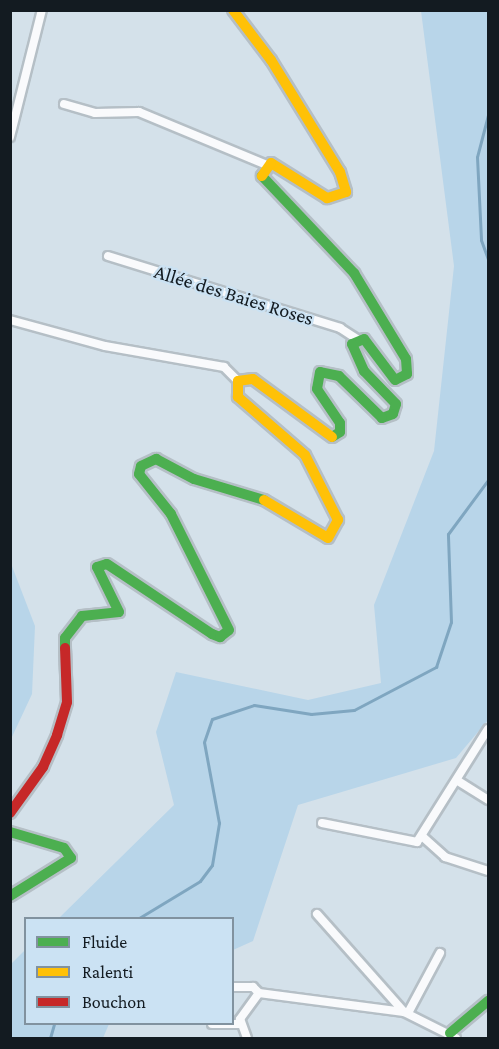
<!DOCTYPE html>
<meta charset="utf-8">
<style>
body{margin:0}
#map{position:relative;width:499px;height:1049px;overflow:hidden;background:#d4e1ea;font-family:"Crimson Pro",serif}
div>[style]{position:absolute}
[style*='--x']{left:calc(var(--x)*1px);top:calc(var(--y)*1px);width:calc(var(--w)*1px);rotate:calc(var(--a)*1deg)}
.green>*{inset:0;background:#b8d5e9}
.stream>*{height:3px;margin:-1.5px;padding:0 1.5px;transform-origin:1.5px;border-radius:1.5px;background:#7fa6c0}
.roads{filter:drop-shadow(2px 0 #b5bfc6) drop-shadow(-2px 0 #b5bfc6) drop-shadow(0 2px #b5bfc6) drop-shadow(0 -2px #b5bfc6)}
.street>*{height:8px;margin:-4px;padding:0 4px;transform-origin:4px;border-radius:4px;background:#f9fafc}
.fast>*{height:10px;margin:-5px;padding:0 5px;transform-origin:5px;border-radius:5px;background:#4caf50}
.slow>*{height:10px;margin:-5px;padding:0 5px;transform-origin:5px;border-radius:5px;background:#ffc107}
.jam>*{height:10px;margin:-5px;padding:0 5px;transform-origin:5px;border-radius:5px;background:#c62828}
span{translate:-50% -50%;white-space:nowrap;text-align:center;line-height:1.15;-webkit-text-stroke:4.5px #cbe2f3;paint-order:stroke}
.street-label{font-size:20px;color:#131b21}
.frame{position:absolute;inset:0;border:12px solid #131b21;pointer-events:none}
.legend{position:absolute;left:24px;top:917px;width:210px;height:108px;box-sizing:border-box;background:#cbe2f3;border:2px solid #81929f;margin:0;padding:8px 10px;list-style:none;font-size:18px;color:#131b21}
.legend li{display:flex;align-items:center;gap:12px;height:30px}
.legend b{width:30px;border:2px solid #81929f}
</style>
<div id="map">
<div class="green">
<div style="clip-path:polygon(421px 11px,488px 11px,488px 720px,456px 758px,298px 805px,253px 941px,233px 950px,232px 918px,59px 918px,174px 805px,156px 732px,176px 672px,308px 700px,381px 683px,374px 605px,434px 451px,454px 266px)"></div>
<div style="clip-path:polygon(10px 561px,35px 626px,32px 694px,11px 739px)"></div>
<div style="clip-path:polygon(25px 950px,26px 1024px,109px 1024px,103px 1038px,11px 1038px,11px 964px)"></div>
</div>
<div class="stream">
<div style="--x:488;--y:115;--w:43;--a:104.7"></div>
<div style="--x:477;--y:157;--w:83;--a:87.2"></div>
<div style="--x:481;--y:240;--w:20;--a:70"></div>
<div style="--x:139;--y:918;--w:71;--a:-31.2"></div>
<div style="--x:200;--y:881;--w:20;--a:-53"></div>
<div style="--x:212;--y:865;--w:43;--a:-80.5"></div>
<div style="--x:219;--y:823;--w:82;--a:-100.5"></div>
<div style="--x:204;--y:742;--w:24;--a:-71"></div>
<div style="--x:212;--y:719;--w:44;--a:-18.4"></div>
<div style="--x:254;--y:705;--w:58;--a:9"></div>
<div style="--x:311;--y:714;--w:43;--a:-5.3"></div>
<div style="--x:354;--y:710;--w:93;--a:-27.7"></div>
<div style="--x:436;--y:667;--w:47;--a:-71.6"></div>
<div style="--x:451;--y:622;--w:88;--a:-92"></div>
<div style="--x:448;--y:534;--w:67;--a:-53.5"></div>
<div style="--x:50;--y:1038;--w:15;--a:-74"></div>
</div>
<div class="roads">
<div class="street">
<div style="--x:64;--y:104;--w:32;--a:16"></div>
<div style="--x:95;--y:113;--w:44;--a:-1.3"></div>
<div style="--x:139;--y:112;--w:139;--a:22.5"></div>
<div style="--x:10;--y:137;--w:131;--a:-75.9"></div>
<div style="--x:108;--y:256;--w:243;--a:17.2"></div>
<div style="--x:340;--y:328;--w:20;--a:33"></div>
<div style="--x:10;--y:320;--w:98;--a:15.3"></div>
<div style="--x:105;--y:346;--w:121;--a:10"></div>
<div style="--x:224;--y:367;--w:20;--a:45"></div>
<div style="--x:458;--y:781;--w:36;--a:32"></div>
<div style="--x:322;--y:823;--w:97;--a:11.3"></div>
<div style="--x:417;--y:842;--w:133;--a:-57.9"></div>
<div style="--x:423;--y:837;--w:30;--a:42"></div>
<div style="--x:445;--y:857;--w:45;--a:18"></div>
<div style="--x:317;--y:914;--w:131;--a:48.4"></div>
<div style="--x:232;--y:987;--w:21;--a:0"></div>
<div style="--x:253;--y:987;--w:8;--a:45"></div>
<div style="--x:408;--y:1013;--w:68;--a:-61.9"></div>
<div style="--x:212;--y:1024;--w:29;--a:0"></div>
<div style="--x:247;--y:1038;--w:20;--a:-110"></div>
<div style="--x:240;--y:1019;--w:32;--a:-54"></div>
<div style="--x:259;--y:993;--w:146;--a:7.5"></div>
<div style="--x:404;--y:1012;--w:58;--a:26.6"></div>
</div>
<div class="fast">
<div style="--x:262;--y:176;--w:134;--a:46.5"></div>
<div style="--x:354;--y:273;--w:100;--a:58.8"></div>
<div style="--x:406;--y:359;--w:15;--a:86"></div>
<div style="--x:407;--y:374;--w:13;--a:153"></div>
<div style="--x:395;--y:380;--w:51;--a:-127.1"></div>
<div style="--x:364;--y:339;--w:13;--a:157"></div>
<div style="--x:352;--y:344;--w:30;--a:66"></div>
<div style="--x:364;--y:371;--w:46;--a:45.9"></div>
<div style="--x:396;--y:404;--w:10;--a:107"></div>
<div style="--x:393;--y:414;--w:12;--a:160"></div>
<div style="--x:382;--y:418;--w:60;--a:-135.7"></div>
<div style="--x:339;--y:376;--w:19;--a:-168"></div>
<div style="--x:320;--y:372;--w:17;--a:100"></div>
<div style="--x:317;--y:389;--w:41;--a:55.9"></div>
<div style="--x:340;--y:423;--w:9;--a:90"></div>
<div style="--x:340;--y:432;--w:9;--a:148"></div>
<div style="--x:65;--y:648;--w:10;--a:-90"></div>
<div style="--x:65;--y:638;--w:28;--a:-52"></div>
<div style="--x:82;--y:616;--w:37;--a:-6"></div>
<div style="--x:119;--y:612;--w:50;--a:-116.1"></div>
<div style="--x:97;--y:567;--w:10;--a:-17"></div>
<div style="--x:107;--y:564;--w:126;--a:33.7"></div>
<div style="--x:212;--y:634;--w:9;--a:21"></div>
<div style="--x:220;--y:637;--w:11;--a:-38"></div>
<div style="--x:229;--y:630;--w:130;--a:-116.6"></div>
<div style="--x:171;--y:514;--w:51;--a:-128.7"></div>
<div style="--x:139;--y:474;--w:8;--a:-76"></div>
<div style="--x:141;--y:466;--w:17;--a:-25"></div>
<div style="--x:156;--y:459;--w:43;--a:27.8"></div>
<div style="--x:194;--y:479;--w:73;--a:16.7"></div>
<div style="--x:10;--y:832;--w:56;--a:16.5"></div>
<div style="--x:64;--y:848;--w:12;--a:55"></div>
<div style="--x:71;--y:858;--w:72;--a:148.1"></div>
<div style="--x:450;--y:1033;--w:50;--a:-40.1"></div>
</div>
<div class="slow">
<div style="--x:233;--y:10;--w:63;--a:52.8"></div>
<div style="--x:271;--y:60;--w:132;--a:58.4"></div>
<div style="--x:340;--y:172;--w:21;--a:73"></div>
<div style="--x:346;--y:192;--w:20;--a:162"></div>
<div style="--x:327;--y:198;--w:66;--a:-148"></div>
<div style="--x:271;--y:163;--w:16;--a:125"></div>
<div style="--x:264;--y:500;--w:74;--a:30.7"></div>
<div style="--x:328;--y:538;--w:21;--a:-61"></div>
<div style="--x:338;--y:520;--w:73;--a:-116.9"></div>
<div style="--x:305;--y:455;--w:89;--a:-139.1"></div>
<div style="--x:238;--y:397;--w:16;--a:-90"></div>
<div style="--x:238;--y:381;--w:15;--a:-8"></div>
<div style="--x:253;--y:379;--w:98;--a:36.3"></div>
</div>
<div class="jam">
<div style="--x:10;--y:813;--w:57;--a:-54.3"></div>
<div style="--x:43;--y:767;--w:35;--a:-66"></div>
<div style="--x:57;--y:735;--w:34;--a:-73"></div>
<div style="--x:67;--y:702;--w:54;--a:-92.1"></div>
</div>
</div>
<div class="street-label">
<span style="left:234px;top:295px;rotate:17deg">Allée des Baies Roses</span>
</div>
<div class="frame"></div>
<ul class="legend">
<li><b style="height:8px;background:#4caf50"></b>Fluide</li>
<li><b style="height:8px;background:#ffc107"></b>Ralenti</li>
<li><b style="height:8px;background:#c62828"></b>Bouchon</li>
</ul>
</div>
